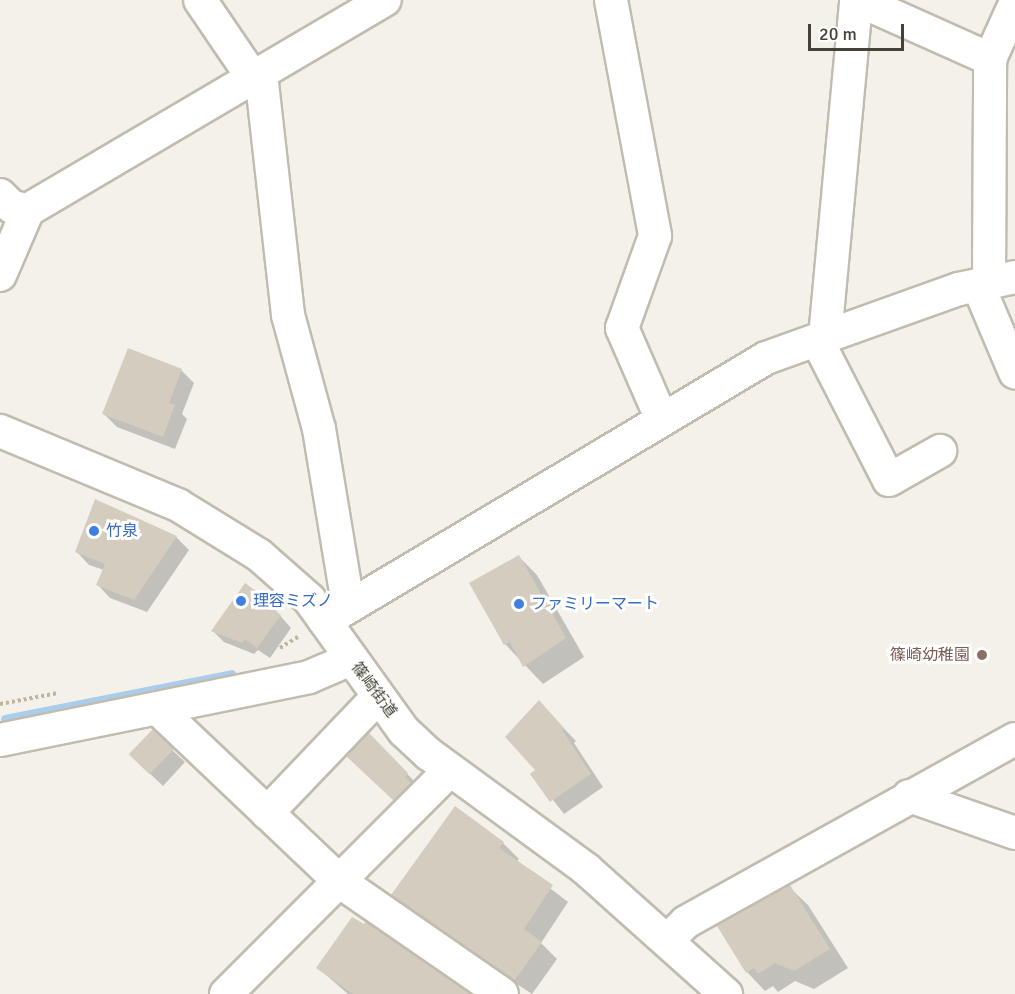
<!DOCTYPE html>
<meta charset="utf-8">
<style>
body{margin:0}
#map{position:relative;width:1015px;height:994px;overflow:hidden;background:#f3f1e9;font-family:Signika,"Noto Sans JP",sans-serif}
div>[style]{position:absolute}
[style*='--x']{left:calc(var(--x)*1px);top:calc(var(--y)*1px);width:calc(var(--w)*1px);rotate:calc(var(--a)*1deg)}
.shadow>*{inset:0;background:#0003}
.stream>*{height:9px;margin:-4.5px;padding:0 4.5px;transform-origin:4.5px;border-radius:4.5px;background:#aacdec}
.building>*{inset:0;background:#d4cdbf;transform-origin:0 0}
.path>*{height:4px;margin-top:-2px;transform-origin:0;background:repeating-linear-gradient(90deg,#bfb59f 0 3px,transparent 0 6px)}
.roads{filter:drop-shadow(2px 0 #c1bcaf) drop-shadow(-2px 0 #c1bcaf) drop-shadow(0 2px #c1bcaf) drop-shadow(0 -2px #c1bcaf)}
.minor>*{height:32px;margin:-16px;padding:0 16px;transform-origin:16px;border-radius:16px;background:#fff}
.dots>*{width:16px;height:16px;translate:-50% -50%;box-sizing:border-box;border:3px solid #fff;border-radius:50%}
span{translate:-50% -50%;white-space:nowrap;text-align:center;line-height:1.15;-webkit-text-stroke:6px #fff;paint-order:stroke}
.shop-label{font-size:16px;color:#366cbe}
.left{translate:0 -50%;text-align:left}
.education-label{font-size:16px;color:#785e54}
.right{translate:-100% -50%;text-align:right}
.street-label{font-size:16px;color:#474238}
.scale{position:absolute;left:808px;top:24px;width:96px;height:27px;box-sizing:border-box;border:3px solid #474238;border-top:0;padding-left:8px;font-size:18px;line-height:21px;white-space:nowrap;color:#474238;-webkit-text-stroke:4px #fff;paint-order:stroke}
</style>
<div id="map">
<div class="shadow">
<div style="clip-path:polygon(181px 370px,194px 383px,182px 414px,187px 419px,175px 449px,117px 427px,104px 414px)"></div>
<div style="clip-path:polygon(96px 501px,176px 537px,189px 550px,147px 612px,110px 598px,98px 585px,104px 570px,89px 565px,77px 552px)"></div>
<div style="clip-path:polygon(518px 556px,537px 575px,584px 657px,543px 684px,505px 644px,471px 584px)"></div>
<div style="clip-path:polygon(245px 585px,270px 604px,291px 628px,270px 658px,258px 650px,254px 654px,224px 642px,213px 631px)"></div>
<div style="clip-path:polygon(551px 715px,576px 741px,574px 743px,603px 787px,564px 814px,533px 774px,538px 770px)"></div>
<div style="clip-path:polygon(153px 732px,185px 762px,163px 786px,144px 768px)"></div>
<div style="clip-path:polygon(369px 735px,417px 784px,405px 809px,358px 766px)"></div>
<div style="clip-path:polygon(503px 843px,519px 859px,516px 862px,568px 902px,541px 943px,557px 959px,532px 994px,408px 911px,393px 895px)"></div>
<div style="clip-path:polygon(789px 887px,808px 905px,848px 968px,814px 989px,795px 981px,778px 992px,773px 986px,765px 991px,747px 972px)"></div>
<div style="clip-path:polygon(318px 968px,468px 994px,348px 994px)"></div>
</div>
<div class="stream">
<div style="--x:5;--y:719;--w:231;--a:-11.2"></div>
</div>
<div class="building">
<div style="clip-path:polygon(128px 348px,182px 369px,169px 403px,175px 405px,163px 437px,102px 414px)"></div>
<div style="clip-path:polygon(95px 499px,177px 536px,134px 600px,96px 585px,105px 564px,75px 552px)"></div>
<div style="clip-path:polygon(519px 555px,566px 638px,523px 667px,510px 642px,504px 645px,469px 583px)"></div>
<div style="clip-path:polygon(245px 583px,271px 602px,269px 606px,281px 615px,257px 648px,245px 639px,242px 643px,211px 631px)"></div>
<div style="clip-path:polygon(539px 700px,564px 728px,562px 730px,591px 774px,550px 802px,530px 774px,535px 770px,505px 737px)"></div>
<div style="left:153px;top:729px;width:29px;height:35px;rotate:44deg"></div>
<div style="clip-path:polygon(369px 733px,408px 773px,405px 777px,411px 783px,394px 801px,346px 756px)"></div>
<div style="clip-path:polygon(455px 806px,504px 842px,499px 848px,553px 885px,524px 929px,542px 942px,514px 981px,391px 895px)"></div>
<div style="clip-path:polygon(790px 885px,830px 949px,794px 971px,775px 963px,758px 974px,754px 968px,746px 973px,717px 926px)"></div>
<div style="clip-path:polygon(352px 917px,364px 924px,366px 921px,470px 994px,353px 994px,316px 968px)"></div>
</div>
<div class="path">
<div style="--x:280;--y:648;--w:22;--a:-32"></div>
<div style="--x:0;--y:704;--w:59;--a:-10.7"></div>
</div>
<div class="roads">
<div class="minor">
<div style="--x:200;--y:0;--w:94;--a:55.8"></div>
<div style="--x:611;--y:0;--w:240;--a:79.4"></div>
<div style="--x:655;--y:236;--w:98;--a:109.7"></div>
<div style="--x:622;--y:328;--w:100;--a:66.5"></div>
<div style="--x:858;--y:0;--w:145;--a:24.1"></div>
<div style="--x:261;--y:74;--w:243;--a:83.6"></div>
<div style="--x:288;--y:315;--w:118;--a:74.8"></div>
<div style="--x:319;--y:429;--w:177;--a:80.6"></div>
<div style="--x:0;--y:195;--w:17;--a:45"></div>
<div style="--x:12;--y:207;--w:16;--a:11"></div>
<div style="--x:0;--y:275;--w:71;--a:-66.7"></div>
<div style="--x:28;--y:210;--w:414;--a:-30.5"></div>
<div style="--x:989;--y:281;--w:222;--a:-89.7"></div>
<div style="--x:990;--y:59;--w:60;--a:-65.6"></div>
<div style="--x:978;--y:285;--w:95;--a:67"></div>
<div style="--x:825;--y:337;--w:338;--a:-84.7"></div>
<div style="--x:817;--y:340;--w:157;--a:62.8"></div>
<div style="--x:889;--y:480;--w:59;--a:-29.6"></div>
<div style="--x:0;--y:431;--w:193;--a:22.6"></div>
<div style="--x:178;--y:505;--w:95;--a:31.7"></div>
<div style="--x:259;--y:555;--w:67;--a:41.3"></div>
<div style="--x:309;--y:599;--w:163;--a:54.3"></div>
<div style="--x:404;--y:731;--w:34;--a:43"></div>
<div style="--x:429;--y:754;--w:195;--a:36.2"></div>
<div style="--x:586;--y:869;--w:188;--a:41.8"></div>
<div style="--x:325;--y:621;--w:513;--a:-30.81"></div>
<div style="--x:766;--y:358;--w:205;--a:-19.7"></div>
<div style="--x:959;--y:289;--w:57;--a:-12.1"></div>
<div style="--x:159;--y:710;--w:248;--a:43.5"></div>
<div style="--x:339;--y:881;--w:198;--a:34.7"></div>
<div style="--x:0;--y:740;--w:315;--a:-11.5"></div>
<div style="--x:309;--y:677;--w:46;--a:-23.2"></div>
<div style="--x:909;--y:796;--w:112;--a:19.2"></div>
<div style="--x:267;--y:813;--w:161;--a:-46.3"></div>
<div style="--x:667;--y:941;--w:27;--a:-45"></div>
<div style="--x:686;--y:922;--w:376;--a:-29.1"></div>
<div style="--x:226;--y:994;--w:317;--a:-45"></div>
</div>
</div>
<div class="dots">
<div style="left:94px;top:531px;background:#3f7fe0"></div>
<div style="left:241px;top:601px;background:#3f7fe0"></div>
<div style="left:519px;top:604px;background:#3f7fe0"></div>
<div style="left:982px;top:655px;background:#8d6e63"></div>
</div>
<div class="shop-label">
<span class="left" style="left:106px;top:531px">竹泉</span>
<span class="left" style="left:253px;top:601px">理容ミズノ</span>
<span class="left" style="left:531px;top:604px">ファミリーマート</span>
</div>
<div class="education-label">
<span class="right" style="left:970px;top:655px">篠崎幼稚園</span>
</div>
<div class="street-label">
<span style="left:374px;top:690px;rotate:53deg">篠崎街道</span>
</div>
<div class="scale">20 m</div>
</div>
